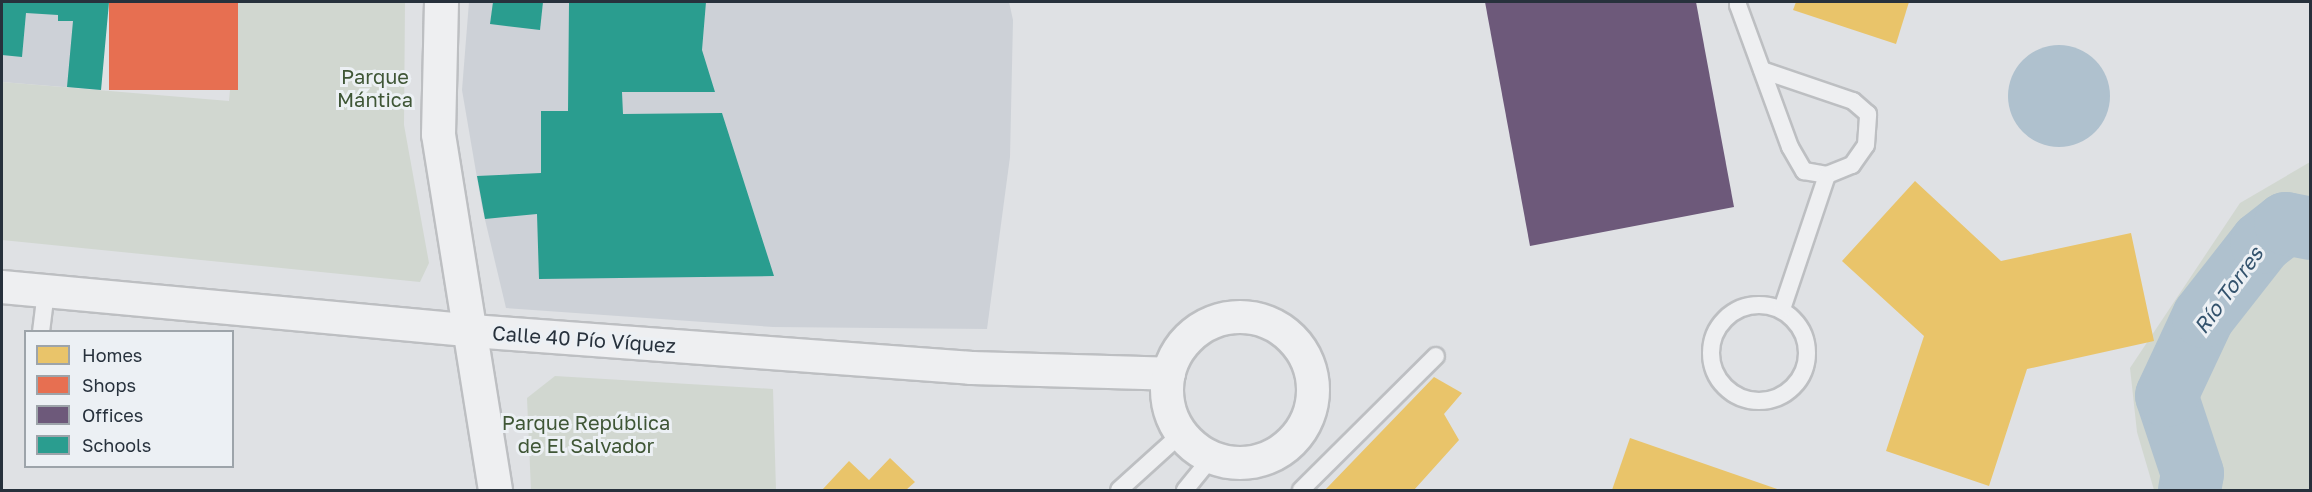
<!DOCTYPE html>
<meta charset="utf-8">
<style>
body{margin:0}
#map{position:relative;width:2312px;height:492px;overflow:hidden;background:#dfe1e4;font-family:"Golos Text",sans-serif}
div>[style]{position:absolute}
[style*='--x']{left:calc(var(--x)*1px);top:calc(var(--y)*1px);width:calc(var(--w)*1px);rotate:calc(var(--a)*1deg)}
.built>*{inset:0;background:#cdd1d7}
.green>*{inset:0;background:#d1d7d0}
.water>*{inset:0;background:#afc1ce}
.round{border-radius:50%}
.homes>*{inset:0;background:#e9c46a}
.shops>*{inset:0;background:#e76f51;transform-origin:0 0}
.offices>*{inset:0;background:#6d597a}
.schools>*{inset:0;background:#2a9d8f}
.river>*{height:63px;margin:-31.5px;padding:0 31.5px;transform-origin:31.5px;border-radius:31.5px;background:#afc1ce}
.roads{filter:drop-shadow(2px 0 #bdbfc2) drop-shadow(-2px 0 #bdbfc2) drop-shadow(0 2px #bdbfc2) drop-shadow(0 -2px #bdbfc2)}
.service>*{height:16px;margin:-8px;padding:0 8px;transform-origin:8px;border-radius:8px;background:#eeeff1}
.service>.ring{margin:-8px;padding:0;box-sizing:content-box;background:none;border:16px solid #eeeff1;border-radius:50%}
.minor>*{height:32px;margin:-16px;padding:0 16px;transform-origin:16px;border-radius:16px;background:#eeeff1}
.minor>.ring{margin:-16px;padding:0;box-sizing:content-box;background:none;border:32px solid #eeeff1;border-radius:50%}
.tertiary>*{height:33px;margin:-16.5px;padding:0 16.5px;transform-origin:16.5px;border-radius:16.5px;background:#eeeff1}
span{translate:-50% -50%;white-space:nowrap;text-align:center;line-height:1.15;-webkit-text-stroke:6px #ecf0f4;paint-order:stroke}
.park-label{font-size:20px;color:#3f5636}
.street-label{font-size:20px;color:#27313c}
.water-label{font-size:21px;color:#34536d;font-style:italic}
.frame{position:absolute;inset:0;border:3px solid #27313c;pointer-events:none}
.legend{position:absolute;left:24px;top:330px;width:210px;height:138px;box-sizing:border-box;background:#ecf0f4;border:2px solid #9da4aa;margin:0;padding:8px 10px;list-style:none;font-size:18px;color:#27313c}
.legend li{display:flex;align-items:center;gap:12px;height:30px}
.legend b{width:30px;border:2px solid #9da4aa}
</style>
<div id="map">
<div class="built">
<div style="clip-path:polygon(2px 2px,109px 2px,101px 90px,2px 82px)"></div>
<div style="clip-path:polygon(469px 2px,1009px 2px,1013px 20px,1010px 157px,987px 329px,773px 327px,506px 308px,482px 207px,462px 90px)"></div>
</div>
<div class="green">
<div style="clip-path:polygon(238px 2px,405px 2px,404px 125px,429px 263px,420px 282px,2px 240px,2px 82px,229px 101px)"></div>
<div style="clip-path:polygon(2310px 162px,2310px 490px,2154px 490px,2137px 432px,2130px 368px,2240px 203px)"></div>
<div style="clip-path:polygon(555px 376px,773px 389px,776px 490px,531px 490px,527px 398px)"></div>
</div>
<div class="water">
<div class="round" style="left:2008px;top:45px;width:102px;height:102px"></div>
</div>
<div class="homes">
<div style="clip-path:polygon(1796px 2px,1909px 2px,1896px 44px,1793px 10px)"></div>
<div style="clip-path:polygon(1915px 181px,2001px 261px,2131px 233px,2154px 341px,2027px 369px,1989px 486px,1886px 451px,1924px 336px,1842px 261px)"></div>
<div style="clip-path:polygon(1434px 377px,1462px 393px,1444px 414px,1459px 440px,1414px 490px,1325px 490px)"></div>
<div style="clip-path:polygon(1630px 438px,1780px 490px,1612px 490px)"></div>
<div style="clip-path:polygon(890px 458px,915px 482px,906px 490px,822px 490px,849px 461px,869px 480px)"></div>
</div>
<div class="shops">
<div style="left:109px;top:2px;width:129px;height:88px"></div>
</div>
<div class="offices">
<div style="clip-path:polygon(1485px 2px,1696px 2px,1734px 207px,1530px 246px)"></div>
</div>
<div class="schools">
<div style="clip-path:polygon(2px 2px,109px 2px,101px 90px,67px 87px,73px 21px,58px 21px,58px 15px,26px 13px,22px 57px,2px 55px)"></div>
<div style="clip-path:polygon(493px 2px,543px 2px,540px 30px,490px 24px)"></div>
<div style="clip-path:polygon(569px 2px,706px 2px,702px 50px,715px 92px,622px 92px,623px 114px,722px 113px,774px 276px,539px 279px,537px 214px,485px 219px,477px 176px,541px 173px,541px 111px,568px 111px)"></div>
</div>
<div class="river">
<div style="--x:2189;--y:490;--w:17;--a:-80"></div>
<div style="--x:2192;--y:473;--w:82;--a:-108.4"></div>
<div style="--x:2166;--y:395;--w:87;--a:-64.9"></div>
<div style="--x:2203;--y:316;--w:94;--a:-51.9"></div>
<div style="--x:2261;--y:242;--w:31;--a:-38"></div>
<div style="--x:2285;--y:223;--w:25;--a:11"></div>
</div>
<div class="roads">
<div class="service">
<div style="--x:1738;--y:2;--w:3;--a:90"></div>
<div style="--x:1738;--y:5;--w:151;--a:69.9"></div>
<div style="--x:1790;--y:147;--w:28;--a:60"></div>
<div style="--x:1804;--y:171;--w:23;--a:10"></div>
<div style="--x:1827;--y:175;--w:27;--a:-22"></div>
<div style="--x:1852;--y:165;--w:24;--a:-55"></div>
<div style="--x:1866;--y:145;--w:31;--a:-86"></div>
<div style="--x:1868;--y:114;--w:20;--a:-139"></div>
<div style="--x:1853;--y:101;--w:96;--a:-161.2"></div>
<div class="ring" style="left:1711px;top:305px;width:80px;height:80px"></div>
<div style="--x:1782;--y:309;--w:141;--a:-71.4"></div>
<div style="--x:41;--y:332;--w:41;--a:-83"></div>
<div style="--x:1119;--y:490;--w:84;--a:-42.1"></div>
<div style="--x:1185;--y:490;--w:41;--a:-50.9"></div>
<div style="--x:1301;--y:490;--w:190;--a:-44.8"></div>
</div>
<div class="minor">
<div style="--x:2;--y:287;--w:472;--a:5.3"></div>
<div style="--x:472;--y:331;--w:501;--a:4.23"></div>
<div style="--x:972;--y:368;--w:197;--a:1.7"></div>
<div class="ring" style="left:1167px;top:317px;width:114px;height:114px"></div>
</div>
<div class="tertiary">
<div style="--x:441;--y:2;--w:132;--a:91.3"></div>
<div style="--x:438;--y:134;--w:361;--a:80.9"></div>
</div>
</div>
<div class="park-label">
<span style="left:375px;top:88px">Parque<br>Mántica</span>
<span style="left:586px;top:434px">Parque República<br>de El Salvador</span>
</div>
<div class="street-label">
<span style="left:584px;top:339px;rotate:4deg">Calle 40 Pío Víquez</span>
</div>
<div class="water-label">
<span style="left:2228px;top:290px;rotate:-54deg">Río Torres</span>
</div>
<div class="frame"></div>
<ul class="legend">
<li><b style="height:16px;background:#e9c46a"></b>Homes</li>
<li><b style="height:16px;background:#e76f51"></b>Shops</li>
<li><b style="height:16px;background:#6d597a"></b>Offices</li>
<li><b style="height:16px;background:#2a9d8f"></b>Schools</li>
</ul>
</div>
